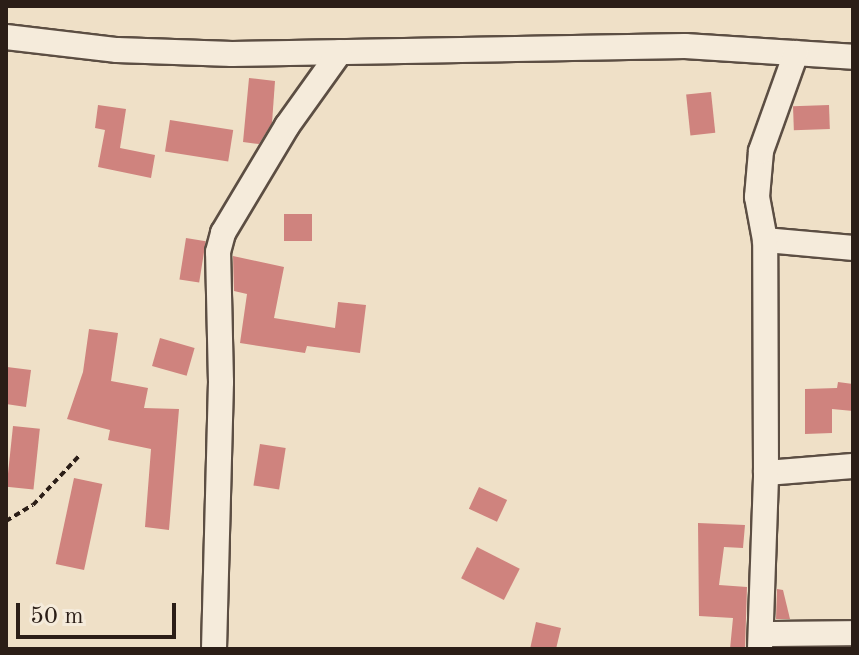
<!DOCTYPE html>
<style>
body{margin:0}
#map{position:relative;width:859px;height:655px;overflow:hidden;background:#efe0c7;font-family:"Old Standard TT",serif}
div>[style]{position:absolute}
[style*='--x']{left:calc(var(--x)*1px);top:calc(var(--y)*1px);width:calc(var(--w)*1px);rotate:calc(var(--a)*1deg)}
.building>*{inset:0;background:#cf837e;transform-origin:0 0}
.path>*{height:4px;margin-top:-2px;transform-origin:0;background:repeating-linear-gradient(90deg,#2b1e17 0 6px,transparent 0 10px)}
.roads{filter:drop-shadow(2px 0 #5c4e43) drop-shadow(-2px 0 #5c4e43) drop-shadow(0 2px #5c4e43) drop-shadow(0 -2px #5c4e43)}
.minor>*{height:24px;margin:-12px;padding:0 12px;transform-origin:12px;border-radius:12px;background:#f5ebdb}
span{translate:-50% -50%;white-space:nowrap;text-align:center;line-height:1.15;-webkit-text-stroke:6px #f5ebdb;paint-order:stroke}
.frame{position:absolute;inset:0;border:8px solid #2b1e17;pointer-events:none}
.scale{position:absolute;left:16px;top:603px;width:160px;height:36px;box-sizing:border-box;border:4px solid #2b1e17;border-top:0;padding-left:10px;font-size:24px;line-height:28px;white-space:nowrap;color:#2b1e17;-webkit-text-stroke:6px #f5ebdb;paint-order:stroke}
</style>
<div id="map">
<div class="building">
<div style="clip-path:polygon(249px 78px,275px 81px,272px 123px,259px 144px,243px 142px)"></div>
<div style="left:711px;top:92px;width:41px;height:25px;rotate:84deg"></div>
<div style="clip-path:polygon(98px 105px,126px 109px,120px 148px,155px 155px,151px 178px,98px 167px,105px 130px,95px 128px)"></div>
<div style="left:829px;top:105px;width:24px;height:36px;rotate:88deg"></div>
<div style="left:170px;top:120px;width:64px;height:32px;rotate:9deg"></div>
<div style="left:284px;top:214px;width:28px;height:27px"></div>
<div style="left:186px;top:238px;width:20px;height:42px;rotate:9deg"></div>
<div style="clip-path:polygon(233px 256px,284px 267px,274px 318px,335px 328px,338px 302px,366px 305px,360px 353px,307px 346px,305px 353px,240px 343px,247px 294px,234px 291px)"></div>
<div style="clip-path:polygon(89px 329px,118px 333px,111px 381px,148px 388px,144px 408px,179px 409px,169px 530px,145px 527px,151px 449px,108px 440px,110px 430px,67px 419px,83px 372px)"></div>
<div style="left:160px;top:338px;width:36px;height:29px;rotate:16deg"></div>
<div style="clip-path:polygon(7px 367px,31px 370px,26px 407px,6px 404px)"></div>
<div style="clip-path:polygon(838px 382px,853px 384px,853px 411px,832px 409px,832px 433px,805px 434px,805px 389px,837px 388px)"></div>
<div style="left:13px;top:426px;width:27px;height:61px;rotate:6deg"></div>
<div style="left:260px;top:444px;width:26px;height:42px;rotate:9deg"></div>
<div style="left:74px;top:478px;width:29px;height:88px;rotate:12deg"></div>
<div style="left:479px;top:487px;width:31px;height:24px;rotate:25deg"></div>
<div style="clip-path:polygon(698px 523px,745px 525px,743px 548px,724px 547px,719px 585px,747px 587px,745px 649px,730px 649px,733px 618px,699px 616px)"></div>
<div style="left:477px;top:547px;width:48px;height:35px;rotate:27deg"></div>
<div style="clip-path:polygon(777px 589px,783px 590px,790px 619px,776px 619px)"></div>
<div style="clip-path:polygon(536px 622px,561px 628px,556px 649px,530px 649px)"></div>
</div>
<div class="path">
<div style="--x:6;--y:521;--w:31;--a:-31"></div>
<div style="--x:33;--y:505;--w:69;--a:-46.8"></div>
</div>
<div class="roads">
<div class="minor">
<div style="--x:6;--y:37;--w:112;--a:6.7"></div>
<div style="--x:117;--y:50;--w:115;--a:2"></div>
<div style="--x:232;--y:54;--w:453;--a:-1"></div>
<div style="--x:685;--y:46;--w:168;--a:3.7"></div>
<div style="--x:765;--y:240;--w:88;--a:5.2"></div>
<div style="--x:766;--y:473;--w:87;--a:-4.6"></div>
<div style="--x:762;--y:634;--w:91;--a:-0.6"></div>
<div style="--x:214;--y:649;--w:267;--a:-88.5"></div>
<div style="--x:221;--y:382;--w:130;--a:-91.3"></div>
<div style="--x:218;--y:252;--w:20;--a:-75"></div>
<div style="--x:223;--y:233;--w:125;--a:-59.1"></div>
<div style="--x:287;--y:126;--w:91;--a:-54.4"></div>
<div style="--x:760;--y:649;--w:176;--a:-88"></div>
<div style="--x:766;--y:473;--w:233;--a:-90.2"></div>
<div style="--x:765;--y:240;--w:44;--a:-100.5"></div>
<div style="--x:757;--y:197;--w:46;--a:-85"></div>
<div style="--x:761;--y:151;--w:104;--a:-70.3"></div>
</div>
</div>
<div class="frame"></div>
<div class="scale">50 m</div>
</div>
